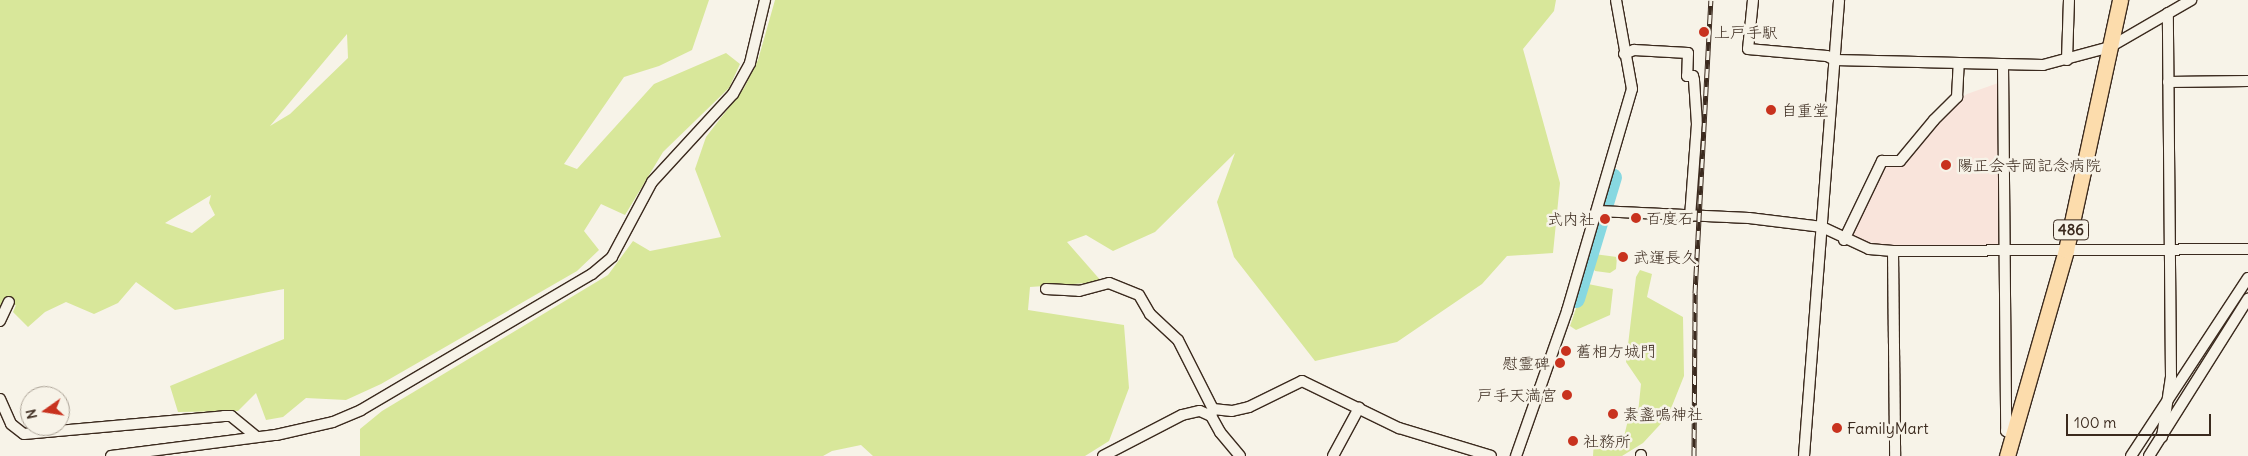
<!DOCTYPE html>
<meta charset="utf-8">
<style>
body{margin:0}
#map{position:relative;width:2248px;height:456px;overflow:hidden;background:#f7f3e8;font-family:Delius,"Klee One",sans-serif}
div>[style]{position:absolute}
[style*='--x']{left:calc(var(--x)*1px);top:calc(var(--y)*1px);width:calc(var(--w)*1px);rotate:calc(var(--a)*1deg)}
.built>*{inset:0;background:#f9e4db}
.green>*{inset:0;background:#d8e79a;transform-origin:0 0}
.river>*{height:18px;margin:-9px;padding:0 9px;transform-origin:9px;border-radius:9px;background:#87d8e1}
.roads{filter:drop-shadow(1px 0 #3b2a1e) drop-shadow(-1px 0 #3b2a1e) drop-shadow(0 1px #3b2a1e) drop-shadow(0 -1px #3b2a1e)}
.minor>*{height:10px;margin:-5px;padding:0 5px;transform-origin:5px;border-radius:5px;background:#f7f3e8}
.highway>*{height:15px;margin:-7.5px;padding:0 7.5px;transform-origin:7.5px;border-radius:7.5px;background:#fcdcac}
.rail>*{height:5px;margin-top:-2.5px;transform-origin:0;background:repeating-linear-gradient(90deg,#f7f3e8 0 9px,#3b2a1e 0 18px);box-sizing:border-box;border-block:1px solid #3b2a1e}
.dots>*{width:14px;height:14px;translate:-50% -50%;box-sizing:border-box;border:2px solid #f7f3e8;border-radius:50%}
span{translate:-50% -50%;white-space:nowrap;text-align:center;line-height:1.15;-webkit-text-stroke:5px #f7f3e8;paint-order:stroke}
.shield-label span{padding:1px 4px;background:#f7f3e8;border:1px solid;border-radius:4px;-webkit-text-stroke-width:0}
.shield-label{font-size:15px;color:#3b2a1e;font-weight:700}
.poi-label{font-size:16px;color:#3b2a1e}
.left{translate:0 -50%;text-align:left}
.right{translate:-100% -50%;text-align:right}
.north{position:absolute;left:20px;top:386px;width:50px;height:50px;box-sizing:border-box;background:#f7f3e8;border:1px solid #aca397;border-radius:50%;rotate:257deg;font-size:14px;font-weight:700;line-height:20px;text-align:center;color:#3b2a1e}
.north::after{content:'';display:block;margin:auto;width:18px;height:22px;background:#c8321e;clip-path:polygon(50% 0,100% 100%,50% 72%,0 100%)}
.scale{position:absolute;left:2066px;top:414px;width:145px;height:22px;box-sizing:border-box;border:2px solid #3b2a1e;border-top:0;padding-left:6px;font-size:15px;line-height:18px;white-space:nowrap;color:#3b2a1e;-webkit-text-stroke:4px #f7f3e8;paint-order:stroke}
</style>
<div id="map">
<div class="built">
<div style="clip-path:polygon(2001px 82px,2002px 248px,1891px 247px,1848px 237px,1883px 165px,1899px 165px,1952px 105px,1967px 94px)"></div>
</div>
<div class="green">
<div style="clip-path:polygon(evenodd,0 0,709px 0,692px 50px,659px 66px,624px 77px,564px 164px,577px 169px,654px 84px,726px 53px,740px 64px,729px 88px,663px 152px,625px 215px,601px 204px,584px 231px,599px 250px,577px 271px,381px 384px,346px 400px,306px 398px,283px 417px,266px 420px,256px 393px,238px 411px,178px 412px,170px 386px,284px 339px,284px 289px,175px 310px,136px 282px,118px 303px,94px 314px,66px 302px,45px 312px,28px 327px,13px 312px,16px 305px,0 308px,0 0,347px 34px,348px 58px,290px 114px,270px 126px,347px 34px,0 0,211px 195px,209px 203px,215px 215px,192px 233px,165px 223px,211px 195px)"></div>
<div style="clip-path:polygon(775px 0,1556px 0,1554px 11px,1523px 49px,1560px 183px,1553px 253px,1507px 256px,1482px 284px,1397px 342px,1315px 361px,1234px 257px,1217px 202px,1235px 153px,1155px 232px,1113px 251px,1086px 235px,1067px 242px,1102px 282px,1030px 287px,1028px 310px,1124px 325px,1129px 388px,1109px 441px,1085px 456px,873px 456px,861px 445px,832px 451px,823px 456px,360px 456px,360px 429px,382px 411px,608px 275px,633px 241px,650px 251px,721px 237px,695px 169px,706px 137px,744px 88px,758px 60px)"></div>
<div style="left:1602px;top:220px;width:4px;height:33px;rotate:14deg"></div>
<div style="clip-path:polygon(1594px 254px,1617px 257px,1616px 269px,1610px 273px,1595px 271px,1591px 265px)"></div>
<div style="clip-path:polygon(1640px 270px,1652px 274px,1647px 297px,1683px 317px,1684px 376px,1668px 416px,1643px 443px,1622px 456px,1593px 456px,1594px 440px,1623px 441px,1627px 424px,1638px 413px,1641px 384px,1626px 362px,1636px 277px)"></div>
<div style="clip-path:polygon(1588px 284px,1613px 289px,1610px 315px,1576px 330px,1570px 326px,1583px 288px)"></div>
</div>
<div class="river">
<div style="--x:1576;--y:299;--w:127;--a:-73.1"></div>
</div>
<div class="roads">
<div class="minor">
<div style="--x:1753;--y:0;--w:49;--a:95.8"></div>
<div style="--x:1748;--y:49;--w:79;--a:5.1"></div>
<div style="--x:1827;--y:56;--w:9;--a:27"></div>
<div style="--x:1835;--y:60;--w:208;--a:1.4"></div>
<div style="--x:2043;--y:65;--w:69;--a:-15"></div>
<div style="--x:2110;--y:47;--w:94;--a:-30.1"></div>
<div style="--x:1624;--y:54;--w:11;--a:-22"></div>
<div style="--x:1634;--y:50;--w:54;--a:3.2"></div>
<div style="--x:1688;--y:53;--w:23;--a:92"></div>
<div style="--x:1687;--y:76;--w:6;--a:0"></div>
<div style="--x:1693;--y:76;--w:4;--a:76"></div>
<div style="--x:1694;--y:80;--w:44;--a:86.1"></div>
<div style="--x:1697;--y:124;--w:93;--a:94.3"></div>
<div style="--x:2067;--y:60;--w:60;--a:-88.1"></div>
<div style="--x:2003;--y:64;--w:367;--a:89.5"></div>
<div style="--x:2006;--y:431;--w:9;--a:21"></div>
<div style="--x:2168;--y:82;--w:80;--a:-0.7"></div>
<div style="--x:1598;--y:211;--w:151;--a:2.7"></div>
<div style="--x:1749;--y:218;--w:74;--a:7"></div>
<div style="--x:1822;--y:227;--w:52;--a:25.1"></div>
<div style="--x:1869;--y:249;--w:24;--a:5"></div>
<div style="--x:1893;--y:251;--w:355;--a:-0.3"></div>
<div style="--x:1844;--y:240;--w:88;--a:-64.3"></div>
<div style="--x:1882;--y:161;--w:18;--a:0"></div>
<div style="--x:1900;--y:161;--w:53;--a:-50.3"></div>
<div style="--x:1934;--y:120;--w:33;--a:-45"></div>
<div style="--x:1957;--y:97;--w:34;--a:-87"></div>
<div style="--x:1893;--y:251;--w:205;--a:89.4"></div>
<div style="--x:1046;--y:289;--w:33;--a:3"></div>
<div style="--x:1079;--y:291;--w:31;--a:-15"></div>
<div style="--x:1109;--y:283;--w:32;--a:22"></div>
<div style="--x:1139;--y:295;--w:22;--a:60"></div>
<div style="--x:1150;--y:314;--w:38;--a:43"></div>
<div style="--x:1178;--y:340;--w:77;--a:63.1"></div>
<div style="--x:0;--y:321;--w:21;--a:-65"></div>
<div style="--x:0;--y:399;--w:27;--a:66"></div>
<div style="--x:11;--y:424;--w:16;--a:38"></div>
<div style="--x:24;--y:434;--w:201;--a:-5.1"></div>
<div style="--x:224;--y:416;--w:7;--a:0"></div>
<div style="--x:231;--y:416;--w:33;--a:39"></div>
<div style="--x:2162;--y:437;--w:61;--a:-81.5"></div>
<div style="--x:2171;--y:377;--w:364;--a:-90.5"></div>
<div style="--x:111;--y:456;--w:166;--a:-7.3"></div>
<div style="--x:276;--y:435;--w:58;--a:-12.8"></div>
<div style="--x:333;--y:422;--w:30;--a:-23"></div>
<div style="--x:361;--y:410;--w:268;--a:-30.5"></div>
<div style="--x:592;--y:274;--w:26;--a:-40"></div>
<div style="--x:612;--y:257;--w:85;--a:-61.9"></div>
<div style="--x:652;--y:182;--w:120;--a:-47.4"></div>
<div style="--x:733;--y:94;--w:35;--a:-61"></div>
<div style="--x:750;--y:63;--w:65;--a:-76.6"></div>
<div style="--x:1103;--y:456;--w:89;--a:-27.4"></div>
<div style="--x:1182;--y:415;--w:18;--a:-13"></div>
<div style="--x:1200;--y:411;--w:12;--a:24"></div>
<div style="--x:1240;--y:456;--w:31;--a:-130"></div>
<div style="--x:1220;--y:432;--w:18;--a:-119"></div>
<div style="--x:1211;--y:416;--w:7;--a:-74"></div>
<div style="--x:1213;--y:409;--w:19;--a:6"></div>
<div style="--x:1232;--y:411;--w:17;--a:-13"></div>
<div style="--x:1249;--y:407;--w:59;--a:-26.1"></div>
<div style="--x:1302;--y:381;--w:108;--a:25.9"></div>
<div style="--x:1399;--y:428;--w:96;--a:16.9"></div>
<div style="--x:1333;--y:456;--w:55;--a:-61.6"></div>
<div style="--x:1516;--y:456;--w:154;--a:-70.6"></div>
<div style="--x:1567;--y:311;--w:231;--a:-73.7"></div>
<div style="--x:1632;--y:89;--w:90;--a:-100.2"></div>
<div style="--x:1641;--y:456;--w:1;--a:-90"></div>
<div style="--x:1804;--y:456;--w:457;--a:-85.6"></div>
<div style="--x:2131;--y:456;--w:213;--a:-56.7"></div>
<div style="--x:2149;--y:456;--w:186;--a:-57.8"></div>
</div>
<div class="highway">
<div style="--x:2007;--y:456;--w:214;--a:-74"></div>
<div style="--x:2066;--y:250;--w:256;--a:-77.8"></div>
</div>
</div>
<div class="rail">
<div style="--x:1694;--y:456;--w:163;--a:-89.6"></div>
<div style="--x:1695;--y:293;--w:293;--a:-86.9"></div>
</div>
<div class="dots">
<div style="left:1704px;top:32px;background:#c8321e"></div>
<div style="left:1771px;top:110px;background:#c8321e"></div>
<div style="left:1946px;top:165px;background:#c8321e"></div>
<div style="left:1636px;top:218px;background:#c8321e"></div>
<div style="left:1605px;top:219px;background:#c8321e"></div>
<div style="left:1623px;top:257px;background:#c8321e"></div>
<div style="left:1566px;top:351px;background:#c8321e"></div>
<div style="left:1560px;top:363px;background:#c8321e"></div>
<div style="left:1567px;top:395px;background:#c8321e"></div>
<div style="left:1613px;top:414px;background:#c8321e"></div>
<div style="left:1837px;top:428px;background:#c8321e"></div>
<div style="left:1573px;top:441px;background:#c8321e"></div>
</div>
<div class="shield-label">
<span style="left:2071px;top:230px">486</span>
</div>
<div class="poi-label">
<span class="left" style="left:1714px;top:32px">上戸手駅</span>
<span class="left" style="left:1781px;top:110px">自重堂</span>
<span class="left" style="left:1957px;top:165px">陽正会寺岡記念病院</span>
<span class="left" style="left:1646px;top:218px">百度石</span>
<span class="right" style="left:1595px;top:219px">式内社</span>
<span class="left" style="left:1633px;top:257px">武運長久</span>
<span class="left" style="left:1576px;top:351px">舊相方城門</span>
<span class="right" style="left:1550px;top:363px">慰霊碑</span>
<span class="right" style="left:1557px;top:395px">戸手天満宮</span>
<span class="left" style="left:1623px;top:414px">素盞嗚神社</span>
<span class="left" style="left:1847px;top:428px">FamilyMart</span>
<span class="left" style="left:1583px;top:441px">社務所</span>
</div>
<div class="north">N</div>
<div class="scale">100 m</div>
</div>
